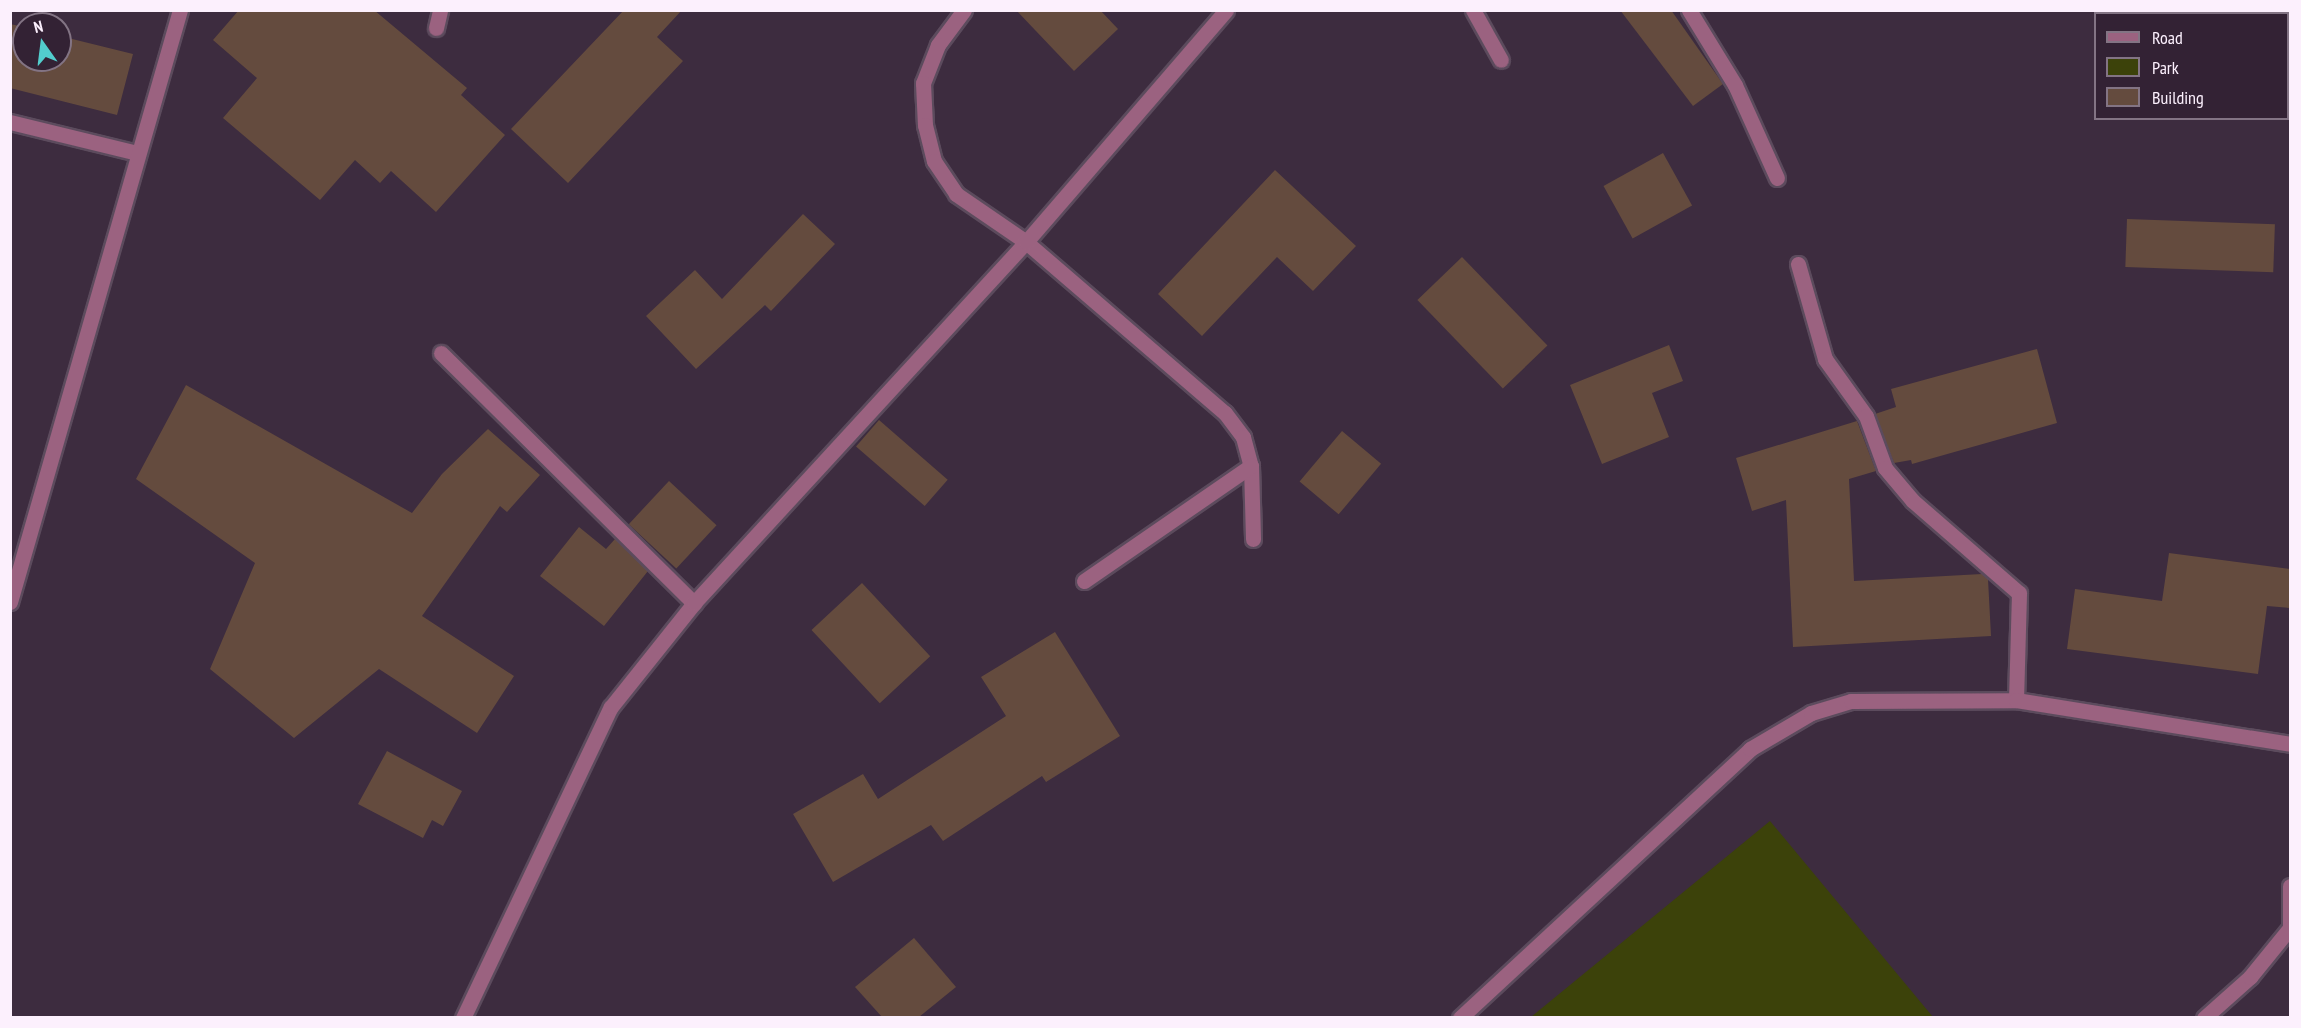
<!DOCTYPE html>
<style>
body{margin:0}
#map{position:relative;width:2301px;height:1028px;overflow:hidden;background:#3d2c3f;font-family:"PT Sans Narrow",sans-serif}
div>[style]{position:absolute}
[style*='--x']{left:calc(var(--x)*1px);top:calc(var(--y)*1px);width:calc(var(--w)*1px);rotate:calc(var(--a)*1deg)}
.green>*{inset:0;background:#3c420a}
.building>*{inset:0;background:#644b3e;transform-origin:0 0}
.roads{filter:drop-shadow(2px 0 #5c4b5d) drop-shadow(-2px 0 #5c4b5d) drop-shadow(0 2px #5c4b5d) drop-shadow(0 -2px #5c4b5d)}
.minor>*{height:15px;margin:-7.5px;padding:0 7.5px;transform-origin:7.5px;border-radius:7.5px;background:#9b6280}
span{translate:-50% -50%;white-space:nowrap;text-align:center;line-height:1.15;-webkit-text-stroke:5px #332234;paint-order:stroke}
.frame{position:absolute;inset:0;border:12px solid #fcf0fd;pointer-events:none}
.legend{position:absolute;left:2094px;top:12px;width:195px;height:108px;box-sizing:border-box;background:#332234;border:2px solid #837484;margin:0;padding:8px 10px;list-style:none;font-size:18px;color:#fcf0fd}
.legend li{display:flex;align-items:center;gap:12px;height:30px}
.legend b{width:30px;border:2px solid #837484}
.north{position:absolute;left:12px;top:12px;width:60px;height:60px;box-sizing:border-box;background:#332234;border:2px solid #837484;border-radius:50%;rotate:346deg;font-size:16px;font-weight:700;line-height:24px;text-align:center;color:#fcf0fd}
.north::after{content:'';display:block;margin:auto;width:21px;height:27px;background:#52cdcd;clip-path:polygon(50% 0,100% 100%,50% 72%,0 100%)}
</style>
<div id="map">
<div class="green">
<div style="clip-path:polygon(1770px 821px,1933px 1017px,1531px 1017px)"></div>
</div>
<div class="building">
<div style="clip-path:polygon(239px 10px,374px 10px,467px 88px,461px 95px,505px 135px,436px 212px,391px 171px,380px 183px,355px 160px,320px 200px,223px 118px,257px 78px,213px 40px)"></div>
<div style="clip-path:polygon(624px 10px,682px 10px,657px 37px,683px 61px,568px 183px,511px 129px)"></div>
<div style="clip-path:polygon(1016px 10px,1100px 10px,1118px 29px,1074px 71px)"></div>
<div style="clip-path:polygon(1620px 10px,1671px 10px,1723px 84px,1693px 106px)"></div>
<div style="clip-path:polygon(10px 24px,24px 27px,24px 60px,60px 60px,60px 36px,133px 54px,117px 115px,10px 88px)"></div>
<div style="left:1663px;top:153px;width:60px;height:68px;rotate:61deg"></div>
<div style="clip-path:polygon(1275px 170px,1356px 246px,1313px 291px,1277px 257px,1202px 336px,1158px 294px)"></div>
<div style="clip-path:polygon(803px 214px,835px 244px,771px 311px,765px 305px,696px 369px,646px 316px,695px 270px,722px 299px)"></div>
<div style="left:2127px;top:219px;width:148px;height:48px;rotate:2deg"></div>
<div style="left:1462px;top:257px;width:123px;height:62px;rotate:46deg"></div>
<div style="clip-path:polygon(1669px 345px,1683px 381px,1652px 393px,1669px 437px,1602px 464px,1570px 385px)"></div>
<div style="clip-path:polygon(2037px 349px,2057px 423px,1912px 464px,1911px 460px,1894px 463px,1875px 414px,1896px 407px,1891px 389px)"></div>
<div style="clip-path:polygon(186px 385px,412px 513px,442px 474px,488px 429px,540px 475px,507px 512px,500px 506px,422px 616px,514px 676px,477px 733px,379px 669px,294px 738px,210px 669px,255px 563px,136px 479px)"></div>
<div style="left:879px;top:420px;width:91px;height:35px;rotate:41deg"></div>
<div style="clip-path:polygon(1857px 421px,1876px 471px,1849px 479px,1854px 581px,1982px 574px,1988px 579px,1991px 636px,1793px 647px,1786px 500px,1752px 511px,1736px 458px)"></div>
<div style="left:1342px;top:431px;width:51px;height:66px;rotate:40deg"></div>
<div style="left:669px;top:481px;width:65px;height:59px;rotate:43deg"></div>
<div style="clip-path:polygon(579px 527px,606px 549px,615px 539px,648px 571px,604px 626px,540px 576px)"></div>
<div style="clip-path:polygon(2169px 553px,2290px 569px,2290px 608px,2267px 606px,2258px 674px,2067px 649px,2075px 589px,2162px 601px)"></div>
<div style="left:862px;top:583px;width:100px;height:69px;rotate:47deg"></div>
<div style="clip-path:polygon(1055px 632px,1120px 736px,1046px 782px,1042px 776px,943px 841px,931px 825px,833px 882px,793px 814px,863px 774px,878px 799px,1006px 716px,981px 677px)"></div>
<div style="clip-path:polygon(387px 751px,462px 791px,443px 826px,432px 820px,423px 838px,358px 804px)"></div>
<div style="clip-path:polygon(914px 938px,956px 987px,919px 1017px,882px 1017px,855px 987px)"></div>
</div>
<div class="roads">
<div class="minor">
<div style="--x:964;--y:10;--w:44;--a:126.6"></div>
<div style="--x:938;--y:45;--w:41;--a:111.5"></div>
<div style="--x:923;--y:83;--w:42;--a:87.3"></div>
<div style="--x:925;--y:125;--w:37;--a:76"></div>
<div style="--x:934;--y:161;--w:40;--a:56"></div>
<div style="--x:956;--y:194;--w:85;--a:34.4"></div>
<div style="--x:1026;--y:242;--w:262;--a:40.7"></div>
<div style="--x:1225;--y:413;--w:30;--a:53"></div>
<div style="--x:1243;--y:437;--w:30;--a:75"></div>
<div style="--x:1251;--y:466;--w:73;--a:88.4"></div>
<div style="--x:1473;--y:10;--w:57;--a:60.8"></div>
<div style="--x:1689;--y:10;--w:88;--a:58.5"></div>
<div style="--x:1735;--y:85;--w:102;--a:65.7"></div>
<div style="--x:436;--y:28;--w:18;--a:-77"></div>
<div style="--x:10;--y:122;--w:131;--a:13.7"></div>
<div style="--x:1798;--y:264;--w:99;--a:74.1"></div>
<div style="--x:1825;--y:359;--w:70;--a:54.3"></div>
<div style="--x:1866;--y:416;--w:55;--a:69.9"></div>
<div style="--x:1885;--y:468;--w:43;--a:49.7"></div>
<div style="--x:1913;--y:501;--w:140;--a:41"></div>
<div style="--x:2019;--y:593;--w:107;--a:91.6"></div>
<div style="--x:441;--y:353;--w:356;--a:44.7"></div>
<div style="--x:1084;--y:581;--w:203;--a:-34.6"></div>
<div style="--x:10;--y:602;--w:616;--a:-73.98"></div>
<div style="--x:2290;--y:886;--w:46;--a:90"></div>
<div style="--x:463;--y:1018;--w:344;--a:-64.6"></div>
<div style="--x:611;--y:707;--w:133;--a:-51.4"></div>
<div style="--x:694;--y:603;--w:490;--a:-47.4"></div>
<div style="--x:1026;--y:242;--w:306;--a:-49.2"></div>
<div style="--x:1460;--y:1018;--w:396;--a:-42.8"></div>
<div style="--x:1750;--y:749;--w:71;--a:-30.5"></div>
<div style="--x:1811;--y:713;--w:42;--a:-16.7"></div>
<div style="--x:1851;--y:701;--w:165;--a:-0.3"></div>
<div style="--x:2016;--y:700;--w:278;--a:9.1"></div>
<div style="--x:2204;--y:1018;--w:62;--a:-41.7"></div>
<div style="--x:2250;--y:977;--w:62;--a:-50.9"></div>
</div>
</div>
<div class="frame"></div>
<ul class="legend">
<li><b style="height:8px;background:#9b6280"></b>Road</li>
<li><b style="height:16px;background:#3c420a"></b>Park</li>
<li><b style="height:16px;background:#644b3e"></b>Building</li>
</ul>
<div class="north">N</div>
</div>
